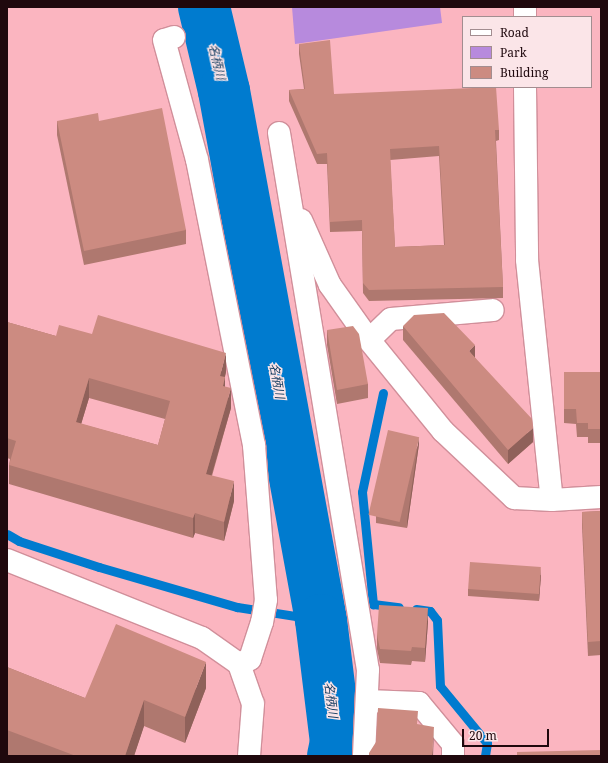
<!DOCTYPE html>
<meta charset="utf-8">
<style>
body{margin:0}
#map{position:relative;width:608px;height:763px;overflow:hidden;background:#fbb5c0;font-family:"Noto Serif","Noto Sans JP",serif}
div>[style]{position:absolute}
[style*='--x']{left:calc(var(--x)*1px);top:calc(var(--y)*1px);width:calc(var(--w)*1px);rotate:calc(var(--a)*1deg)}
.green>*{inset:0;background:#b78add}
.stream>*{height:9px;margin:-4.5px;padding:0 4.5px;transform-origin:4.5px;border-radius:4.5px;background:#007bcf}
.river>*{height:52px;margin:-26px;padding:0 26px;transform-origin:26px;border-radius:26px;background:#007bcf}
.roads{filter:drop-shadow(1px 0 #d18f9a) drop-shadow(-1px 0 #d18f9a) drop-shadow(0 1px #d18f9a) drop-shadow(0 -1px #d18f9a)}
.minor>*{height:22px;margin:-11px;padding:0 11px;transform-origin:11px;border-radius:11px;background:#fff}
.wall>*{inset:0;background:#af786f}
.shaded-wall>*{inset:0;background:#8f615a}
.building>*{inset:0;background:#cc8b81;transform-origin:0 0}
span{translate:-50% -50%;white-space:nowrap;text-align:center;line-height:1.15;-webkit-text-stroke:3px #fbe5e8;paint-order:stroke}
.water-label{font-size:12px;color:#1a4164;font-style:italic}
.frame{position:absolute;inset:0;border:8px solid #1f080d;pointer-events:none}
.legend{position:absolute;left:462px;top:16px;width:130px;height:72px;box-sizing:border-box;background:#fbe5e8;border:1px solid #a38d90;margin:0;padding:5px 7px;list-style:none;font-size:12px;color:#1f080d}
.legend li{display:flex;align-items:center;gap:8px;height:20px}
.legend b{width:20px;border:1px solid #a38d90}
.scale{position:absolute;left:462px;top:729px;width:87px;height:18px;box-sizing:border-box;border:2px solid #1f080d;border-top:0;padding-left:5px;font-size:12px;line-height:14px;white-space:nowrap;color:#1f080d;-webkit-text-stroke:3px #fbe5e8;paint-order:stroke}
</style>
<div id="map">
<div class="green">
<div style="clip-path:polygon(292px 7px,440px 7px,442px 23px,295px 44px)"></div>
</div>
<div class="stream">
<div style="--x:383;--y:393;--w:101;--a:102"></div>
<div style="--x:362;--y:492;--w:113;--a:84.4"></div>
<div style="--x:373;--y:604;--w:26;--a:7"></div>
<div style="--x:7;--y:534;--w:14;--a:30"></div>
<div style="--x:19;--y:541;--w:84;--a:18"></div>
<div style="--x:99;--y:567;--w:144;--a:16.2"></div>
<div style="--x:237;--y:607;--w:85;--a:8.8"></div>
<div style="--x:416;--y:609;--w:14;--a:8"></div>
<div style="--x:430;--y:611;--w:11;--a:52"></div>
<div style="--x:437;--y:620;--w:66;--a:87.4"></div>
<div style="--x:440;--y:686;--w:74;--a:50.5"></div>
<div style="--x:487;--y:743;--w:13;--a:99"></div>
</div>
<div class="river">
<div style="--x:204;--y:7;--w:86;--a:76.6"></div>
<div style="--x:224;--y:91;--w:538;--a:79.61"></div>
<div style="--x:321;--y:620;--w:123;--a:83"></div>
<div style="--x:336;--y:742;--w:14;--a:102"></div>
</div>
<div class="roads">
<div class="minor">
<div style="--x:525;--y:17;--w:10;--a:-90"></div>
<div style="--x:174;--y:37;--w:10;--a:163"></div>
<div style="--x:164;--y:40;--w:124;--a:74.6"></div>
<div style="--x:197;--y:160;--w:291;--a:78.7"></div>
<div style="--x:254;--y:445;--w:155;--a:85.6"></div>
<div style="--x:266;--y:600;--w:22;--a:100"></div>
<div style="--x:262;--y:622;--w:39;--a:108"></div>
<div style="--x:250;--y:659;--w:12;--a:156"></div>
<div style="--x:525;--y:87;--w:173;--a:89.3"></div>
<div style="--x:527;--y:260;--w:241;--a:84.1"></div>
<div style="--x:279;--y:133;--w:544;--a:80.59"></div>
<div style="--x:368;--y:670;--w:86;--a:92.7"></div>
<div style="--x:301;--y:220;--w:71;--a:66"></div>
<div style="--x:330;--y:285;--w:67;--a:54.7"></div>
<div style="--x:369;--y:340;--w:117;--a:50.9"></div>
<div style="--x:443;--y:431;--w:98;--a:43.3"></div>
<div style="--x:514;--y:498;--w:38;--a:3"></div>
<div style="--x:552;--y:500;--w:49;--a:-3.5"></div>
<div style="--x:369;--y:340;--w:30;--a:-44"></div>
<div style="--x:391;--y:319;--w:102;--a:-5"></div>
<div style="--x:7;--y:560;--w:210;--a:21.8"></div>
<div style="--x:202;--y:638;--w:45;--a:35.1"></div>
<div style="--x:239;--y:664;--w:42;--a:70.7"></div>
<div style="--x:253;--y:704;--w:52;--a:94.4"></div>
<div style="--x:367;--y:701;--w:52;--a:2.2"></div>
<div style="--x:419;--y:703;--w:53;--a:50.3"></div>
<div style="--x:453;--y:744;--w:12;--a:90"></div>
</div>
</div>
<div class="wall">
<div style="clip-path:polygon(evenodd,299px 44px,334px 94px,499px 130px,499px 140px,496px 141px,503px 287px,503px 298px,369px 301px,363px 293px,362px 231px,330px 232px,327px 164px,317px 164px,289px 101px,289px 90px,304px 89px,299px 54px,299px 44px,439px 156px,444px 245px,395px 247px,390px 160px,439px 156px)"></div>
<div style="clip-path:polygon(57px 121px,99px 121px,186px 230px,186px 244px,84px 265px,57px 135px)"></div>
<div style="clip-path:polygon(evenodd,7px 322px,56px 336px,226px 372px,225px 377px,225px 387px,231px 408px,212px 476px,234px 501px,224px 541px,195px 533px,193px 538px,9px 484px,9px 465px,10px 459px,7px 458px,7px 322px,89px 398px,165px 419px,158px 445px,81px 424px,89px 398px)"></div>
<div style="clip-path:polygon(403px 326px,475px 358px,533px 442px,508px 464px,403px 340px)"></div>
<div style="clip-path:polygon(327px 330px,368px 384px,368px 398px,337px 404px,327px 345px)"></div>
<div style="clip-path:polygon(564px 372px,601px 372px,601px 443px,588px 443px,588px 437px,577px 437px,576px 424px,564px 423px)"></div>
<div style="clip-path:polygon(419px 444px,407px 528px,376px 523px,376px 516px)"></div>
<div style="clip-path:polygon(601px 511px,601px 655px,588px 656px,582px 526px,582px 512px)"></div>
<div style="clip-path:polygon(541px 575px,539px 601px,468px 596px,468px 589px)"></div>
<div style="clip-path:polygon(428px 622px,425px 662px,412px 661px,411px 665px,380px 663px,377px 649px,377px 635px)"></div>
<div style="clip-path:polygon(7px 667px,85px 698px,206px 688px,185px 743px,144px 726px,134px 756px,7px 756px)"></div>
</div>
<div class="shaded-wall">
<div style="clip-path:polygon(475px 345px,475px 359px,469px 351px)"></div>
<div style="clip-path:polygon(226px 353px,226px 372px,220px 395px,220px 376px)"></div>
<div style="clip-path:polygon(225px 377px,225px 397px,223px 386px)"></div>
<div style="clip-path:polygon(89px 378px,89px 398px,76px 441px,76px 422px)"></div>
<div style="clip-path:polygon(231px 388px,231px 408px,206px 494px,206px 474px)"></div>
<div style="clip-path:polygon(533px 428px,533px 442px,508px 464px,508px 450px)"></div>
<div style="clip-path:polygon(419px 437px,419px 444px,407px 528px,407px 521px)"></div>
<div style="clip-path:polygon(234px 481px,234px 501px,224px 541px,224px 522px)"></div>
<div style="clip-path:polygon(195px 513px,195px 533px,193px 538px,193px 518px)"></div>
<div style="clip-path:polygon(541px 567px,541px 575px,539px 601px,539px 594px)"></div>
<div style="clip-path:polygon(428px 608px,428px 622px,425px 662px,425px 648px)"></div>
<div style="clip-path:polygon(206px 662px,206px 688px,185px 743px,185px 717px)"></div>
<div style="clip-path:polygon(144px 700px,144px 726px,134px 756px,125px 756px)"></div>
<div style="clip-path:polygon(434px 727px,433px 756px,432px 756px)"></div>
</div>
<div class="building">
<div style="clip-path:polygon(evenodd,330px 40px,334px 94px,473px 88px,474px 87px,496px 87px,499px 130px,495px 130px,503px 287px,369px 290px,363px 283px,362px 220px,330px 222px,327px 153px,317px 154px,289px 90px,305px 89px,299px 44px,330px 40px,439px 146px,445px 245px,395px 247px,390px 149px,439px 146px)"></div>
<div style="clip-path:polygon(162px 108px,186px 230px,84px 251px,57px 121px,98px 113px,99px 121px)"></div>
<div style="clip-path:polygon(444px 313px,475px 345px,469px 351px,532px 419px,533px 428px,508px 450px,403px 326px,414px 315px)"></div>
<div style="clip-path:polygon(evenodd,98px 315px,226px 353px,220px 376px,225px 377px,223px 386px,231px 388px,206px 474px,234px 481px,224px 522px,195px 513px,193px 518px,9px 465px,16px 441px,7px 438px,7px 322px,56px 336px,59px 325px,92px 334px,98px 315px,89px 378px,170px 401px,158px 445px,76px 422px,89px 378px)"></div>
<div style="clip-path:polygon(353px 326px,359px 334px,368px 384px,337px 390px,327px 330px)"></div>
<div style="clip-path:polygon(564px 372px,601px 372px,601px 429px,588px 429px,588px 423px,577px 423px,576px 409px,564px 409px)"></div>
<div style="left:388px;top:430px;width:32px;height:87px;rotate:13deg"></div>
<div style="clip-path:polygon(601px 511px,601px 641px,588px 642px,582px 512px)"></div>
<div style="left:470px;top:562px;width:71px;height:27px;rotate:4deg"></div>
<div style="clip-path:polygon(379px 605px,428px 608px,425px 648px,412px 647px,411px 651px,380px 649px,377px 635px)"></div>
<div style="clip-path:polygon(116px 624px,206px 662px,185px 717px,144px 700px,125px 756px,76px 756px,7px 730px,7px 667px,85px 698px)"></div>
<div style="clip-path:polygon(378px 708px,418px 711px,417px 724px,434px 727px,432px 756px,369px 756px,369px 753px,376px 742px)"></div>
<div style="clip-path:polygon(601px 750px,601px 756px,517px 756px,517px 752px)"></div>
</div>
<div class="water-label">
<span style="left:217px;top:62px;rotate:77deg">名柄川</span>
<span style="left:277px;top:381px;rotate:80deg">名柄川</span>
<span style="left:331px;top:700px;rotate:83deg">名柄川</span>
</div>
<div class="frame"></div>
<ul class="legend">
<li><b style="height:5px;background:#fff"></b>Road</li>
<li><b style="height:11px;background:#b78add"></b>Park</li>
<li><b style="height:11px;background:#cc8b81"></b>Building</li>
</ul>
<div class="scale">20 m</div>
</div>
